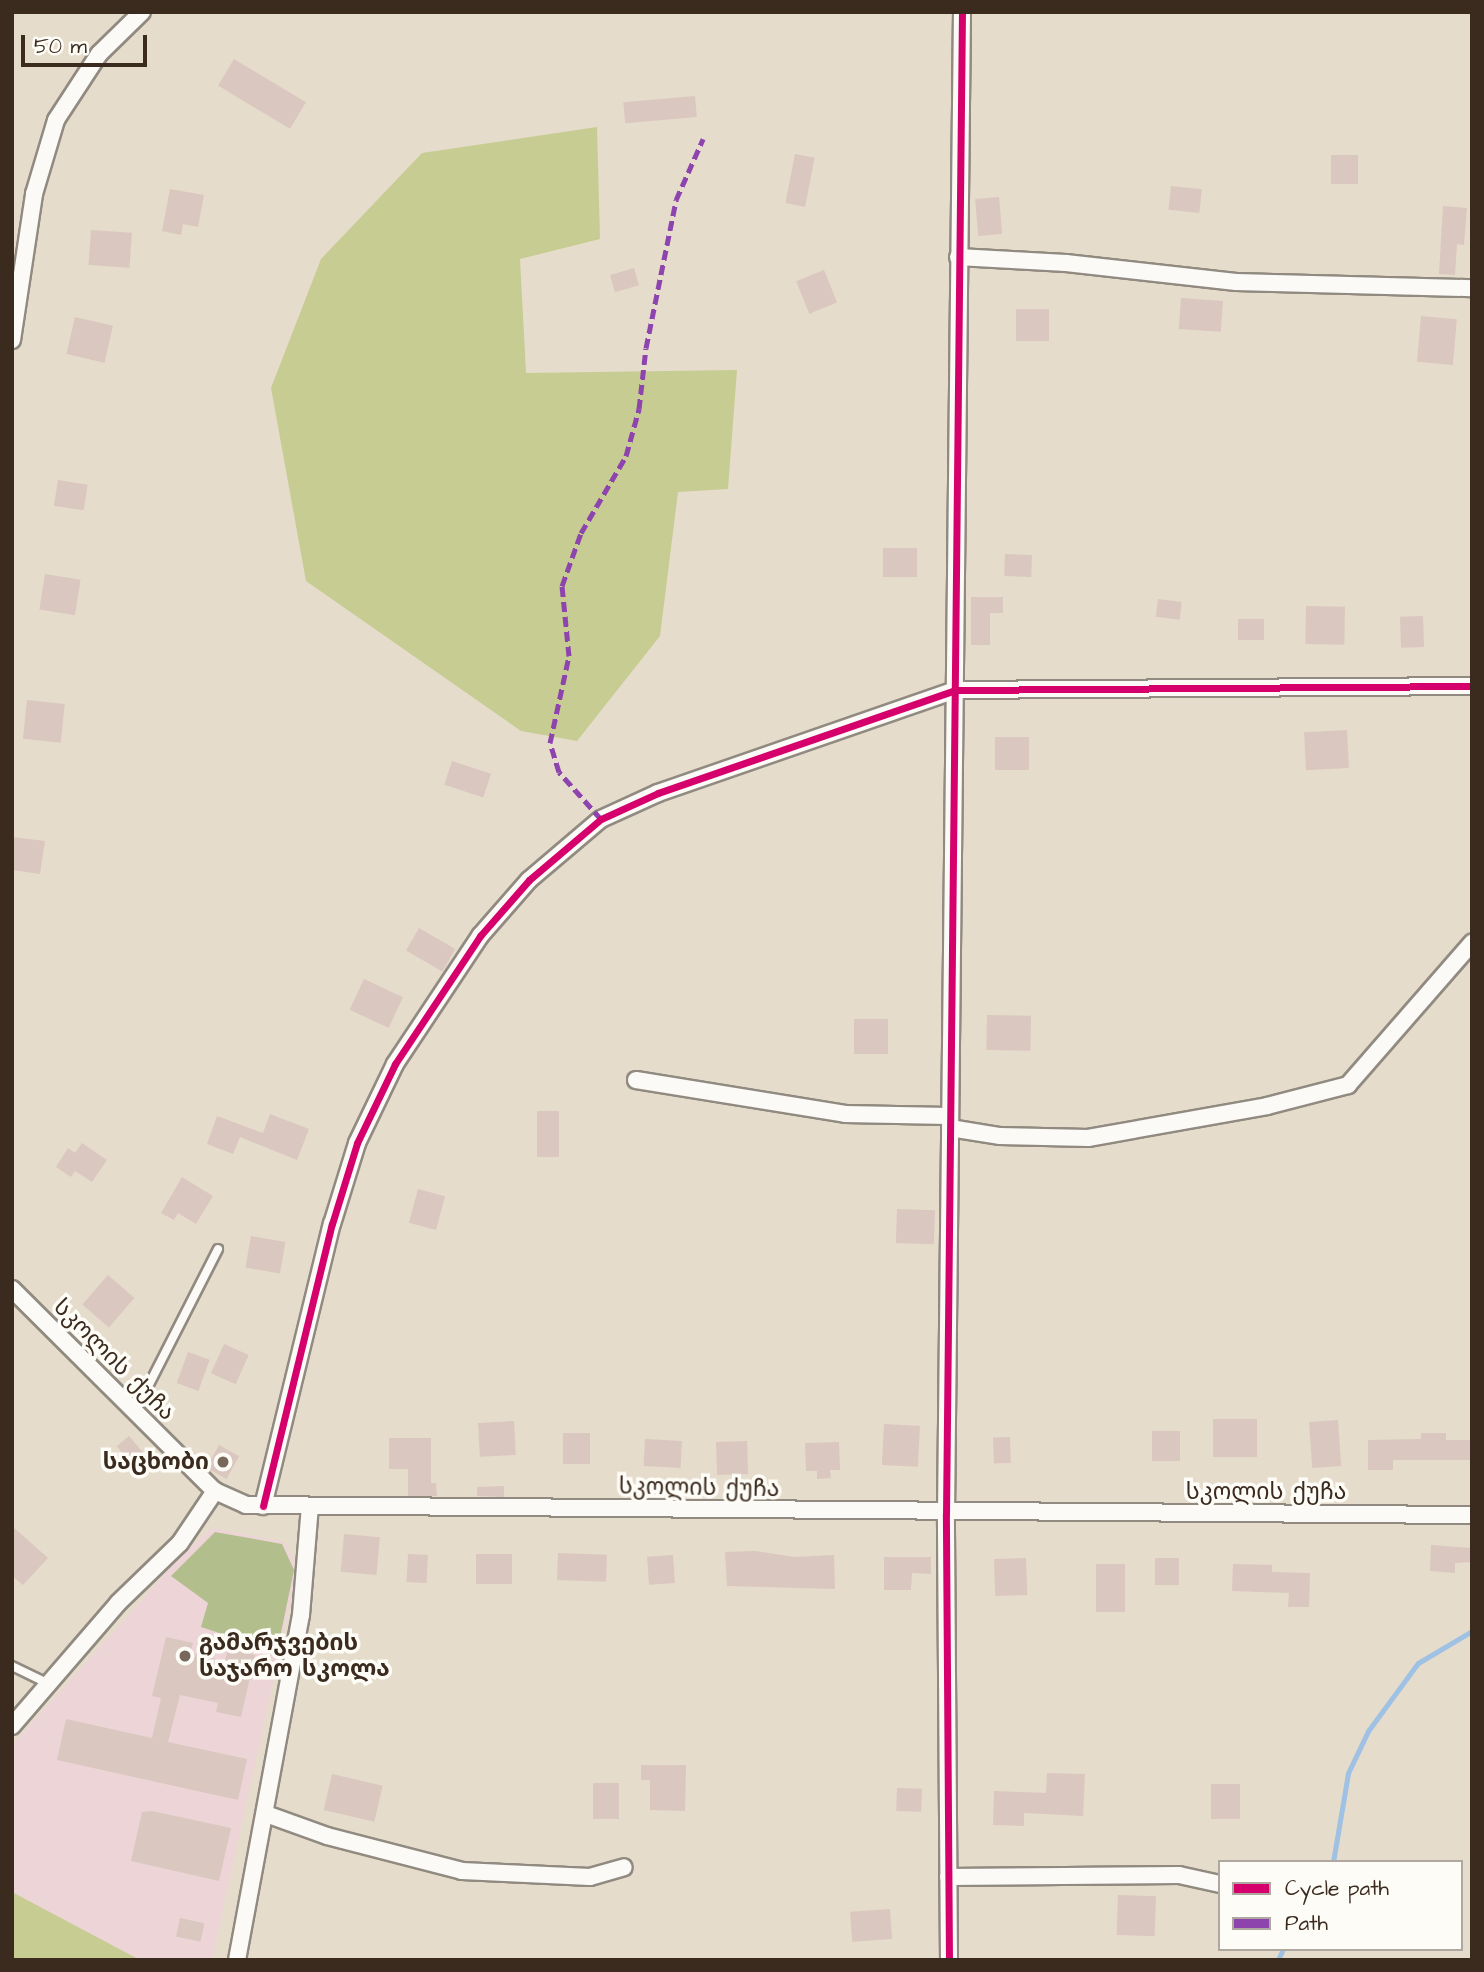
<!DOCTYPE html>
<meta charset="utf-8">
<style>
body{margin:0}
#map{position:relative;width:1484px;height:1972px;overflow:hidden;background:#e6dccc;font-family:"Architects Daughter","Noto Sans Georgian",sans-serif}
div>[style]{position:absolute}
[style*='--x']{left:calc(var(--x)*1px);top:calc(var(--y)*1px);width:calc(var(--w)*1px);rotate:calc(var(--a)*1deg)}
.built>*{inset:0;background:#edd5d7}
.green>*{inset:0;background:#c6cc92}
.forest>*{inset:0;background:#b3be8d}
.stream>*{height:5px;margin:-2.5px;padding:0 2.5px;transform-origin:2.5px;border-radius:2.5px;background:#9fc1e4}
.building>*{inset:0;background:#dac7bf;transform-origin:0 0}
.roads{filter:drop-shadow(2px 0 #918a80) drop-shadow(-2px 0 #918a80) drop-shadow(0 2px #918a80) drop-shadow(0 -2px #918a80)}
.lane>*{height:8px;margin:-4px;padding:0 4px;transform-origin:4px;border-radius:4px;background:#fbfaf7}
.street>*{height:16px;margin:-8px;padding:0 8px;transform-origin:8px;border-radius:8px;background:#fbfaf7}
.quiet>*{height:5px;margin-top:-2.5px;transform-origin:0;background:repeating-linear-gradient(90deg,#8e44ad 0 10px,transparent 0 15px)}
.cycleway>*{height:7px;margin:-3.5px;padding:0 3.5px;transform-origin:3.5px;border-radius:3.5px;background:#d6006c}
.dots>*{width:19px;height:19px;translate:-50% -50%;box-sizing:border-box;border:4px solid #fdfcf7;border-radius:50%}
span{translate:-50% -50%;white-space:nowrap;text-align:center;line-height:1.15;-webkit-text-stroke:7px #fdfcf7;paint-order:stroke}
.street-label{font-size:23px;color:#3b2a1e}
.poi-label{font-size:23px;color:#3b2a1e;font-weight:700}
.right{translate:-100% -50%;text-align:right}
.left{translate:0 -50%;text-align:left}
.frame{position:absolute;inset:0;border:14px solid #3b2a1e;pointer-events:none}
.legend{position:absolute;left:1218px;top:1860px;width:245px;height:91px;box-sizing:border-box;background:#fdfcf7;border:2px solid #afa8a0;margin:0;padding:9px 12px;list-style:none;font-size:21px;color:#3b2a1e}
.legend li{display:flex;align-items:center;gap:14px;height:35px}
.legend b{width:35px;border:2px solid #afa8a0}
.scale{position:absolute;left:21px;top:35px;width:126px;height:32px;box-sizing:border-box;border:4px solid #3b2a1e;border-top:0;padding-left:9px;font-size:21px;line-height:24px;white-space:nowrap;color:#3b2a1e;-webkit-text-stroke:5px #fdfcf7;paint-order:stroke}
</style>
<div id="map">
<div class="built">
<div style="clip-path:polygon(211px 1528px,284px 1542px,298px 1568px,212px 1960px,12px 1960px,12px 1745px,174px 1564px)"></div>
</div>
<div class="green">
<div style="clip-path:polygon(597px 127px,600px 239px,520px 259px,526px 373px,737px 370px,728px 489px,678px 492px,660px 636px,577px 741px,521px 731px,306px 581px,271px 388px,321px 259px,422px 153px)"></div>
<div style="clip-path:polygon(12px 1892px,140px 1960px,12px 1960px)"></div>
</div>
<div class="forest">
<div style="clip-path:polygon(215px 1532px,282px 1544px,294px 1570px,277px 1652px,201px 1627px,208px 1603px,171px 1576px)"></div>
</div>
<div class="stream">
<div style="--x:1333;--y:1862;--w:90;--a:-80.4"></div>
<div style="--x:1348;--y:1773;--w:47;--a:-64.5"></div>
<div style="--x:1368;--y:1731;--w:84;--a:-53.7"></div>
<div style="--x:1418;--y:1663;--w:63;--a:-30.7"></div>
<div style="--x:1278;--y:1960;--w:12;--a:-66"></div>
</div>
<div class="building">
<div style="left:234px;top:59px;width:84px;height:31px;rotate:31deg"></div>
<div style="left:695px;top:96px;width:21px;height:72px;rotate:85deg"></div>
<div style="left:795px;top:154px;width:20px;height:50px;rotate:11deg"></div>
<div style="left:1331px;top:155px;width:27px;height:29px"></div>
<div style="left:1171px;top:186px;width:31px;height:24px;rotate:6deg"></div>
<div style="clip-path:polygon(170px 189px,204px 195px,198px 227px,183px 224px,181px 235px,162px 231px)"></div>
<div style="left:999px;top:197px;width:37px;height:24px;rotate:85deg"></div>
<div style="clip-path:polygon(1443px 206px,1467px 208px,1464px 245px,1457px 244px,1455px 275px,1439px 274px)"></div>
<div style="left:91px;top:230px;width:41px;height:35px;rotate:4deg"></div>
<div style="left:634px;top:268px;width:18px;height:25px;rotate:74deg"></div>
<div style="left:824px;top:270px;width:35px;height:30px;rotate:68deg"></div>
<div style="left:1181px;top:298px;width:42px;height:31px;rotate:4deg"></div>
<div style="left:1016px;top:309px;width:33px;height:32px"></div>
<div style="left:1421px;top:316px;width:36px;height:46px;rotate:5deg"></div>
<div style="left:75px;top:317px;width:39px;height:38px;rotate:13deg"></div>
<div style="left:58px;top:480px;width:30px;height:26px;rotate:9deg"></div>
<div style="left:883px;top:548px;width:34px;height:29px"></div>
<div style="left:1005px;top:554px;width:27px;height:22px;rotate:2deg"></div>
<div style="left:45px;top:574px;width:36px;height:36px;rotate:9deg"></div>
<div style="clip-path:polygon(971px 597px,1003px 597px,1003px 613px,990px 613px,990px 645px,971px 645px)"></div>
<div style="left:1158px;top:599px;width:24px;height:18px;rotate:7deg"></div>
<div style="left:1306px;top:606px;width:39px;height:38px;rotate:1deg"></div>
<div style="left:1423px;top:616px;width:31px;height:23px;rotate:88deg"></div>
<div style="left:1238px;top:619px;width:26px;height:21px"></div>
<div style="left:27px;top:700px;width:38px;height:39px;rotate:6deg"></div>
<div style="left:1347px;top:730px;width:38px;height:43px;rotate:87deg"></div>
<div style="left:995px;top:737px;width:34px;height:33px"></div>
<div style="left:452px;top:761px;width:41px;height:25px;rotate:18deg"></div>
<div style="clip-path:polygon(12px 837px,45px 841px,40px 874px,12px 870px)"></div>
<div style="left:419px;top:928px;width:42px;height:26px;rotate:30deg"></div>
<div style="left:364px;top:979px;width:43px;height:34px;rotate:25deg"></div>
<div style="left:987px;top:1015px;width:44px;height:35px;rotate:1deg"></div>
<div style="left:854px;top:1019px;width:34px;height:35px"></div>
<div style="left:537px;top:1111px;width:22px;height:46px"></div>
<div style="clip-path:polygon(270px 1114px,309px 1129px,297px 1160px,240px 1137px,233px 1154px,207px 1144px,217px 1116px,263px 1133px)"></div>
<div style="clip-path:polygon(82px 1143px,107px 1160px,92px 1182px,75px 1171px,71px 1177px,56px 1167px,68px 1148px,75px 1153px)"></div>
<div style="clip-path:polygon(182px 1177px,213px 1196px,196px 1224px,178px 1213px,174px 1220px,161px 1213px)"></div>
<div style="left:418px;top:1189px;width:28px;height:35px;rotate:15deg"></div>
<div style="left:897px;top:1209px;width:38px;height:34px;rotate:2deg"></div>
<div style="left:251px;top:1236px;width:35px;height:32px;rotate:10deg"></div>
<div style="left:108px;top:1275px;width:35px;height:39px;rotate:41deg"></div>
<div style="left:224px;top:1344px;width:27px;height:32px;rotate:24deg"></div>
<div style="left:188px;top:1352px;width:23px;height:33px;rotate:20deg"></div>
<div style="left:1257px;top:1419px;width:38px;height:44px;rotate:90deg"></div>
<div style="left:1338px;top:1420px;width:46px;height:29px;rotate:86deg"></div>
<div style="left:514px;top:1421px;width:34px;height:36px;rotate:87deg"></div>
<div style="left:884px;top:1424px;width:36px;height:41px;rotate:3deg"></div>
<div style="left:1152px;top:1431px;width:28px;height:30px"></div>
<div style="left:563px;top:1433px;width:27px;height:31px"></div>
<div style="clip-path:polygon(1421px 1433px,1446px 1433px,1446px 1440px,1472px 1440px,1472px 1460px,1393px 1460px,1393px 1470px,1368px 1470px,1368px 1440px,1421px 1439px)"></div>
<div style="left:129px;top:1436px;width:33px;height:16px;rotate:50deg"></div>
<div style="left:1010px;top:1437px;width:26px;height:17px;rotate:88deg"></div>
<div style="clip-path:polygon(389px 1438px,431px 1438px,431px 1483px,436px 1483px,437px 1496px,408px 1496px,408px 1469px,389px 1469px)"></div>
<div style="left:645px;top:1439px;width:37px;height:27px;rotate:3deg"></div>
<div style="left:747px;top:1441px;width:33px;height:31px;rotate:88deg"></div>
<div style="clip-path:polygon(839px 1442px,840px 1470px,830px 1470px,831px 1478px,817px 1479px,817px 1471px,806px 1471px,805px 1443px)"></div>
<div style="left:219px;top:1445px;width:23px;height:26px;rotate:29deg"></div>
<div style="clip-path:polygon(504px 1486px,504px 1497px,477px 1496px,477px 1487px)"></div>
<div style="clip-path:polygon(12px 1526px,48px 1558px,23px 1585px,12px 1576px)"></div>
<div style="left:344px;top:1534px;width:36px;height:38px;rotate:5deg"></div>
<div style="clip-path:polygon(1431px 1545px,1472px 1548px,1472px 1562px,1455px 1563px,1455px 1573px,1430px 1571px)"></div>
<div style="clip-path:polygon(755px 1551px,795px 1557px,834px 1555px,835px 1589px,727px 1586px,725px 1552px)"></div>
<div style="left:558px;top:1553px;width:49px;height:27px;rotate:2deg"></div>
<div style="left:408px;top:1554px;width:20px;height:28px;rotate:3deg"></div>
<div style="left:476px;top:1554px;width:36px;height:30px"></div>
<div style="left:673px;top:1555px;width:28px;height:26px;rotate:86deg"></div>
<div style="clip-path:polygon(884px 1557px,931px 1557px,931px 1574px,912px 1573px,911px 1590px,884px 1590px)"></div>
<div style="left:1026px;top:1558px;width:37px;height:32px;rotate:88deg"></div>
<div style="left:1155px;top:1558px;width:24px;height:27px"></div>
<div style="left:1096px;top:1564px;width:29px;height:48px"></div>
<div style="clip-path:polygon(1233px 1564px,1272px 1565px,1272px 1572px,1310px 1573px,1309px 1607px,1288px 1607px,1289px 1593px,1232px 1591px)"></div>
<div style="clip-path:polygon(166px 1637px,193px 1643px,190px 1653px,225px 1661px,228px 1649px,255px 1655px,241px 1717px,216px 1712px,218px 1703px,180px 1695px,168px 1742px,247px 1759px,238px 1800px,57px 1760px,66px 1719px,152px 1738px,161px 1698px,152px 1696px)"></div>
<div style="clip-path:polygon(641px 1765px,686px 1765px,685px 1811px,650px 1810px,650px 1780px,641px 1780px)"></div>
<div style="clip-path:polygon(1047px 1773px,1085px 1774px,1083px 1816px,1024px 1813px,1024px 1826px,993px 1825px,994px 1791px,1046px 1793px)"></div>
<div style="left:332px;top:1774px;width:52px;height:37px;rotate:13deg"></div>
<div style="left:593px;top:1783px;width:26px;height:36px"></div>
<div style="left:1211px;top:1784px;width:29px;height:35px"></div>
<div style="left:897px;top:1788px;width:25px;height:23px;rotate:2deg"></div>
<div style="clip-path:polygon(152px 1811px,231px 1828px,219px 1881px,131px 1861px,142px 1812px)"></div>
<div style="left:1118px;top:1895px;width:38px;height:40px;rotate:2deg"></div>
<div style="left:890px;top:1909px;width:30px;height:40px;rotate:86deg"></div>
<div style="left:180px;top:1918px;width:25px;height:19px;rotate:12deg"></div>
</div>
<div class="roads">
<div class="lane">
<div style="--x:134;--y:1414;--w:185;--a:-63"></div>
<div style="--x:12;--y:1666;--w:41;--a:25.9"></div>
</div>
<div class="street">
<div style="--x:958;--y:257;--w:108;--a:3.2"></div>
<div style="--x:1066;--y:263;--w:171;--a:6.4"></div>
<div style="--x:1236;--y:282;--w:236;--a:1.5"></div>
<div style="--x:12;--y:340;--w:148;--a:-81.4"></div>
<div style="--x:34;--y:194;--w:77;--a:-73.4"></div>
<div style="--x:56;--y:120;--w:79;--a:-56.9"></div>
<div style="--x:99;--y:54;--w:60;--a:-44.3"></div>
<div style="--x:636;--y:1080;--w:212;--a:9.2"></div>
<div style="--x:845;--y:1114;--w:104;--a:1.1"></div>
<div style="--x:950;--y:1128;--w:51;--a:9.1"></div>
<div style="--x:1000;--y:1136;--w:88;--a:1.3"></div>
<div style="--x:1088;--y:1138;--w:182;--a:-10.1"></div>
<div style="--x:1267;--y:1106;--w:84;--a:-14.5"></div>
<div style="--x:1348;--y:1085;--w:189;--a:-48.9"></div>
<div style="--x:12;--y:1289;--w:286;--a:44.9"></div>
<div style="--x:215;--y:1491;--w:34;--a:24"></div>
<div style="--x:246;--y:1505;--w:1226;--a:0.47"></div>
<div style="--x:263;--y:1506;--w:290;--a:-76.3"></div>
<div style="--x:332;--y:1224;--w:85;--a:-72.8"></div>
<div style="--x:357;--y:1143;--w:88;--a:-64.3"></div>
<div style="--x:395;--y:1064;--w:154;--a:-56.4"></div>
<div style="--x:480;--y:936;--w:74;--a:-48.8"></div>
<div style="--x:529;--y:880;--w:94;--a:-40.3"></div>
<div style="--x:601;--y:819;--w:63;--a:-24.5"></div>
<div style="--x:658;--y:793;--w:314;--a:-19.1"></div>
<div style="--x:955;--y:690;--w:517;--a:-0.44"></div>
<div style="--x:12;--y:1726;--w:162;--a:-49.2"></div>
<div style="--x:118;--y:1603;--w:86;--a:-44.1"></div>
<div style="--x:180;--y:1543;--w:63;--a:-56.1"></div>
<div style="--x:266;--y:1814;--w:65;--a:19.8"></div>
<div style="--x:327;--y:1836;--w:139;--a:14.5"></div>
<div style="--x:462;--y:1871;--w:128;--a:2.7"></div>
<div style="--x:590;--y:1877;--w:35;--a:-16"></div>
<div style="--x:948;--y:1877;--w:231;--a:-0.5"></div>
<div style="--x:1179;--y:1875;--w:42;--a:12.4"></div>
<div style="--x:237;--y:1960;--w:351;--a:-79.5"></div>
<div style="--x:301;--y:1615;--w:109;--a:-85.3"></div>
<div style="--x:949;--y:1960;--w:446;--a:-90.4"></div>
<div style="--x:946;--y:1514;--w:1502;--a:-89.39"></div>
</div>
</div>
<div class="quiet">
<div style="--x:601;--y:819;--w:63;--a:-131.8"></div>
<div style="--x:559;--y:772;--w:30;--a:-107"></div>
<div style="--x:550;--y:743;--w:89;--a:-77.7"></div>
<div style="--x:569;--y:656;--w:70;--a:-95.7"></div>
<div style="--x:562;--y:586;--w:56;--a:-70.3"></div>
<div style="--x:581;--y:533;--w:89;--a:-59.7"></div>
<div style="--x:626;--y:456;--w:49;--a:-74.5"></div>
<div style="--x:639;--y:409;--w:61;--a:-83.5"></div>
<div style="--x:646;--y:348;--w:151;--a:-78.5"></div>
<div style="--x:676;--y:200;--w:67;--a:-66.1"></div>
</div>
<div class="cycleway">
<div style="--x:263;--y:1506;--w:290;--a:-76.3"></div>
<div style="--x:332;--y:1224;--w:85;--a:-72.8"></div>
<div style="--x:357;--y:1143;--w:88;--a:-64.3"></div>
<div style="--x:395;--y:1064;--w:154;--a:-56.4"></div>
<div style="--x:480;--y:936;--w:74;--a:-48.8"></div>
<div style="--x:529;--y:880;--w:94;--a:-40.3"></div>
<div style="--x:601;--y:819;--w:63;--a:-24.5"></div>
<div style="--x:658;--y:793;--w:314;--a:-19.1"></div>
<div style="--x:955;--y:690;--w:517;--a:-0.44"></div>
<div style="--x:949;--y:1960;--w:446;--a:-90.4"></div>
<div style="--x:946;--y:1514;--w:1502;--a:-89.39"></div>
</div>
<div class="dots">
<div style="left:223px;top:1462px;background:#77685b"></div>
<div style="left:185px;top:1656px;background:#77685b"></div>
</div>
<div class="street-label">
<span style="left:114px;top:1360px;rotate:45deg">სკოლის ქუჩა</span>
<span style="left:699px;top:1488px;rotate:1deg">სკოლის ქუჩა</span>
<span style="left:1266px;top:1492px">სკოლის ქუჩა</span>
</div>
<div class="poi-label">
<span class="right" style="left:209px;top:1462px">საცხობი</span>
<span class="left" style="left:199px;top:1656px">გამარჯვების<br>საჯარო სკოლა</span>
</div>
<div class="frame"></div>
<ul class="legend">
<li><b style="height:9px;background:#d6006c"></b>Cycle path</li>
<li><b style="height:9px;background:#8e44ad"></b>Path</li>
</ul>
<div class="scale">50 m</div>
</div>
